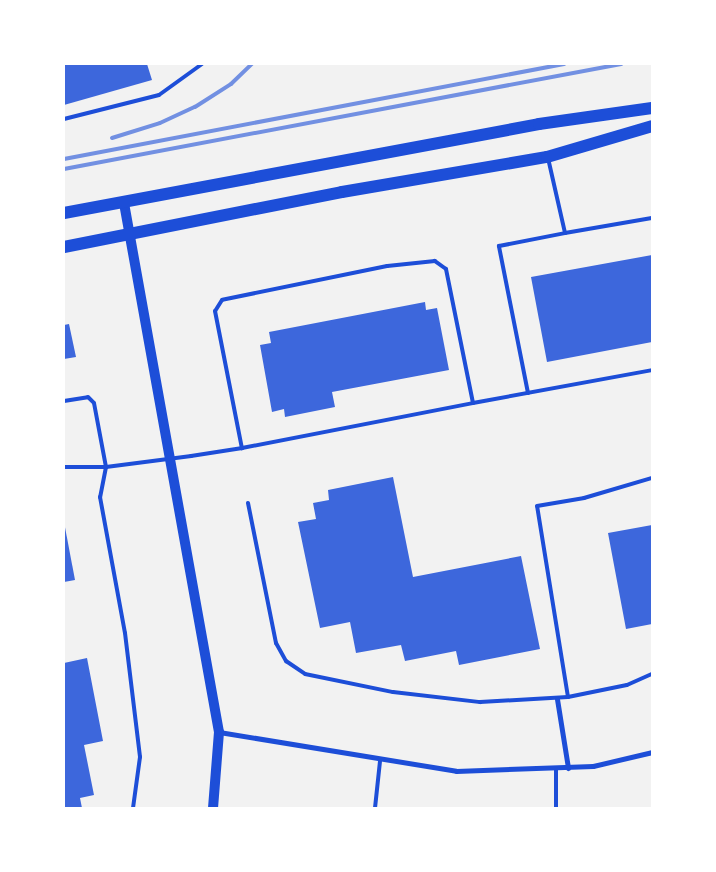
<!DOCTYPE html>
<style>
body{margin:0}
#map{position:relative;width:716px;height:872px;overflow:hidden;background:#f2f2f2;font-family:"Libre Baskerville",serif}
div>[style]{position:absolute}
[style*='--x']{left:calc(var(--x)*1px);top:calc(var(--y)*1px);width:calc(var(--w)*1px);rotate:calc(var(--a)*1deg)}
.building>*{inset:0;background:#3d67dc}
.service>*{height:4px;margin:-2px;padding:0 2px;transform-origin:2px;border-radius:2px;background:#1d4ed8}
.minor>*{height:5px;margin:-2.5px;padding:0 2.5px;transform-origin:2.5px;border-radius:2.5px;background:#1d4ed8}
.secondary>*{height:10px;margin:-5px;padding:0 5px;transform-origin:5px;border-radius:5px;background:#1d4ed8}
.primary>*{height:12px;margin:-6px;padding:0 6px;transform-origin:6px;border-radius:6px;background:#1d4ed8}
.rail>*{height:4px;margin:-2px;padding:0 2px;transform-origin:2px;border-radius:2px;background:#7290e2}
span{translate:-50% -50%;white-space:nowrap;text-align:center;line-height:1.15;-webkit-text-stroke:5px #fff;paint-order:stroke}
.frame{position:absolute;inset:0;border:65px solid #fff;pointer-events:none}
</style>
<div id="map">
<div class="building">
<div style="clip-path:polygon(64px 64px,147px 64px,152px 80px,64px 105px)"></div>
<div style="clip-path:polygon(652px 255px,652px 342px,547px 362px,531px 277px)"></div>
<div style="clip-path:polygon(425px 302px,426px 310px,437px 308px,449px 370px,332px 392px,335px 407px,285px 417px,284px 409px,272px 412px,260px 345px,271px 343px,269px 332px)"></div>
<div style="clip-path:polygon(69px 324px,76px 357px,64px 359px,64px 325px)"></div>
<div style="clip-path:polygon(393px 477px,413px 577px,521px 556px,540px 649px,459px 665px,456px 651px,405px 661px,401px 645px,356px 653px,350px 622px,320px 628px,298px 522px,316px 519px,313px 503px,329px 500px,328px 490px)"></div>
<div style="clip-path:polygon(64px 522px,75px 580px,64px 582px)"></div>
<div style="clip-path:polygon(652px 525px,652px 624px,626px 629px,608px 533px)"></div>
<div style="clip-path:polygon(87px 658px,103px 741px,84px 745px,94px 795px,80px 798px,82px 808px,64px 808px,64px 663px)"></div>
</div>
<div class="service">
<div style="--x:64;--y:119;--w:98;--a:-14.2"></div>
<div style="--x:159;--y:95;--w:53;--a:-35.8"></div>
<div style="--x:548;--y:158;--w:77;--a:77.2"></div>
<div style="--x:565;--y:233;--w:88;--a:-9.8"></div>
<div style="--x:528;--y:393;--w:150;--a:-101.2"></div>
<div style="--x:499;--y:246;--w:67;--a:-11.1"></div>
<div style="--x:64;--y:401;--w:24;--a:-9"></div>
<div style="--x:88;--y:397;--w:8;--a:45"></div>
<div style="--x:94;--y:403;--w:65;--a:79.4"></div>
<div style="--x:106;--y:467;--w:31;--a:101"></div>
<div style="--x:100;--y:497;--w:138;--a:79.6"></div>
<div style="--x:125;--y:633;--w:125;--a:83.1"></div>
<div style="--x:140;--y:757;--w:51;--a:97.8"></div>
<div style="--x:473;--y:403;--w:182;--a:-10.4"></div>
<div style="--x:64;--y:467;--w:42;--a:0"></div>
<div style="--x:106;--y:467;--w:86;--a:-7.4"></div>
<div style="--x:191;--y:456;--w:52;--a:-8.9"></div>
<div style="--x:242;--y:448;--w:235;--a:-11"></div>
<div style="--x:473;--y:403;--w:137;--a:-101.4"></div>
<div style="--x:446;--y:269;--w:14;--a:-144"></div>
<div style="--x:435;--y:261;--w:48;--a:174.1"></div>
<div style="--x:387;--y:266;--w:168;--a:168.4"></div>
<div style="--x:222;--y:300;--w:13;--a:122"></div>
<div style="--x:215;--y:311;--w:140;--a:78.9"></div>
<div style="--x:248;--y:503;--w:143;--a:78.7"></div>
<div style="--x:276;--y:643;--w:21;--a:61"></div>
<div style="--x:286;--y:661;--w:23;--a:34"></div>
<div style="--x:305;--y:674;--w:90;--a:11.6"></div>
<div style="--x:393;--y:692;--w:88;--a:6.6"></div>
<div style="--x:480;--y:702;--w:88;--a:-3.3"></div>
<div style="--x:568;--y:697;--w:60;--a:-11.5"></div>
<div style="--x:627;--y:685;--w:27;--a:-24"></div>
<div style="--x:568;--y:697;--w:193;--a:-99.2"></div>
<div style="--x:537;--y:506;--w:48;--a:-9.7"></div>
<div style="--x:584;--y:498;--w:71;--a:-16.4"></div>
<div style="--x:375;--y:808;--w:47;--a:-83.9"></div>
<div style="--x:556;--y:808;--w:39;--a:-90"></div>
</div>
<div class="minor">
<div style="--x:557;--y:699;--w:70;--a:80.9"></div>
<div style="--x:219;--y:732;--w:240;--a:9.3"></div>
<div style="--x:456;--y:771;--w:137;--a:-2.1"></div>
<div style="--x:593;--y:766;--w:61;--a:-13.3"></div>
</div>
<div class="secondary">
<div style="--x:124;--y:203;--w:537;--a:79.82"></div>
<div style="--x:219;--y:732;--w:76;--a:94.5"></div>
</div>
<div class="primary">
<div style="--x:64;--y:213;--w:483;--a:-10.6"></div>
<div style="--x:539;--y:124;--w:114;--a:-8.1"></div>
<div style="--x:64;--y:247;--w:283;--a:-11.2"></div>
<div style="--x:342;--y:192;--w:208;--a:-9.7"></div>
<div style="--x:547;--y:157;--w:109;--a:-16.4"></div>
</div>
<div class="rail">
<div style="--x:112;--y:138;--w:50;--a:-17.4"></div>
<div style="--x:160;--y:123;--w:38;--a:-25"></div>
<div style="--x:195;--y:107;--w:43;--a:-32.6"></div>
<div style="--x:231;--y:84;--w:29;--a:-44"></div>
<div style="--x:64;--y:159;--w:509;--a:-10.76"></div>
<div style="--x:64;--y:169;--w:567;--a:-10.68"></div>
</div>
<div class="frame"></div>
</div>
